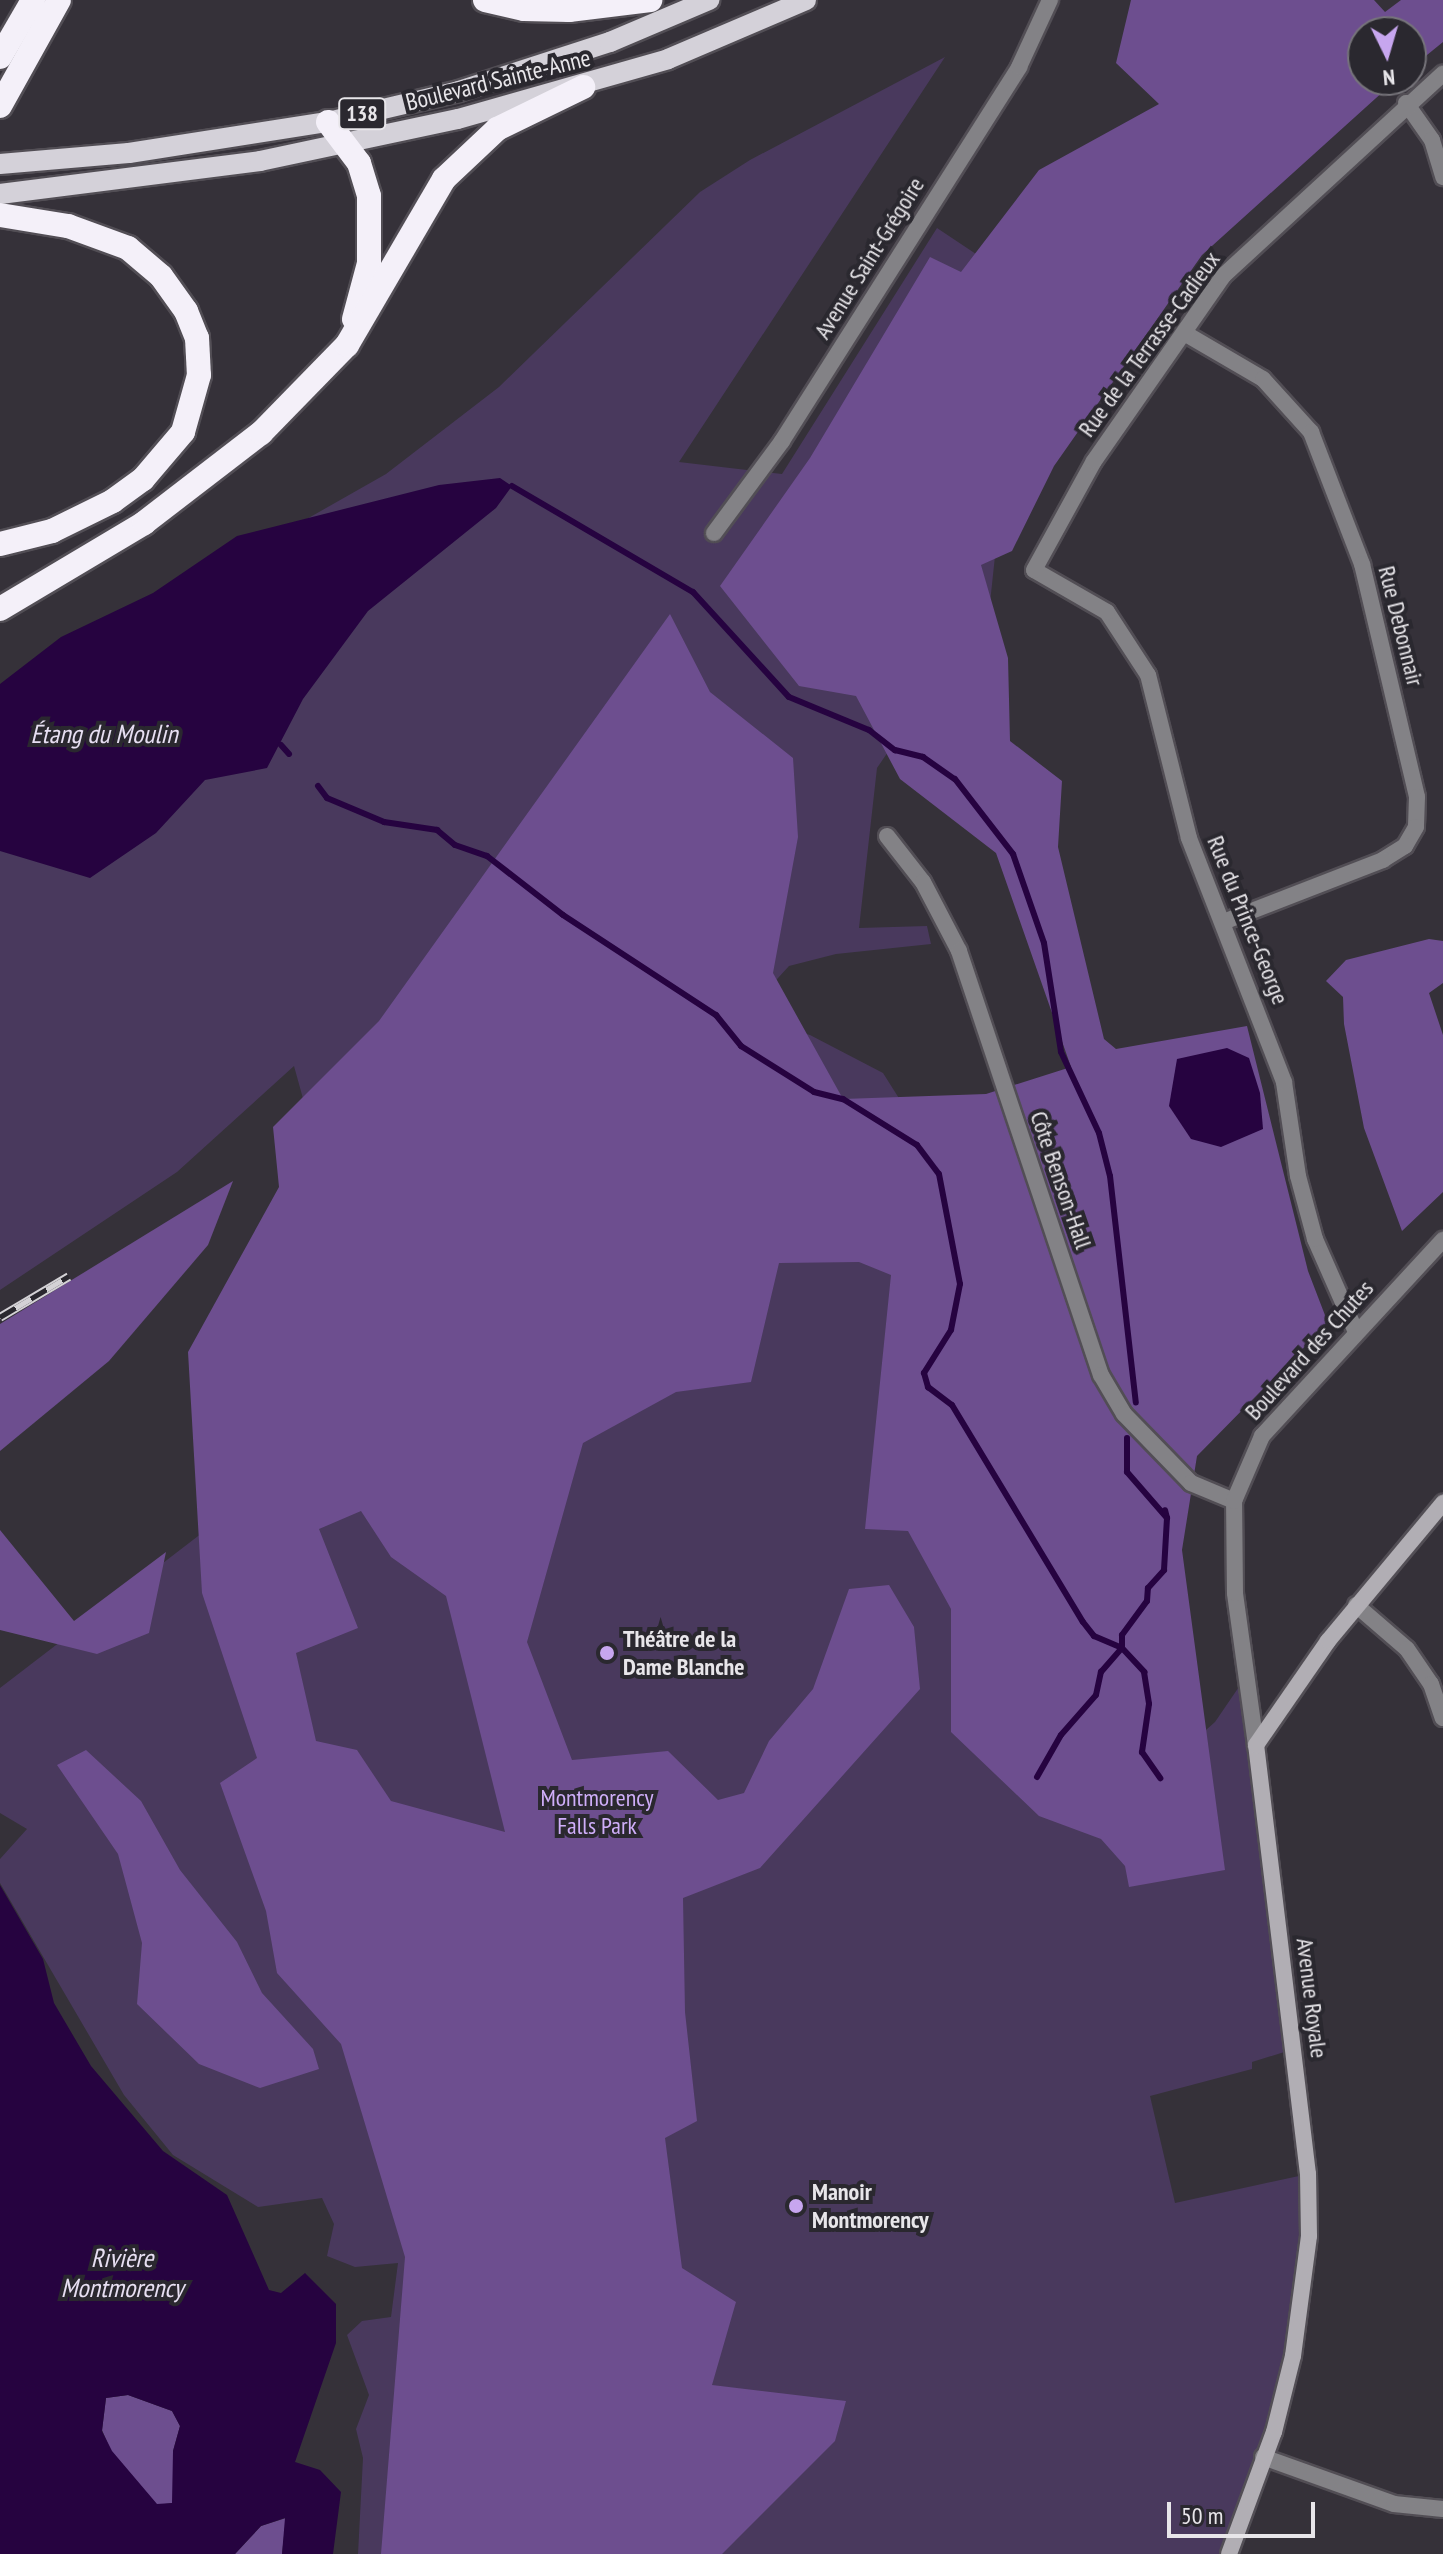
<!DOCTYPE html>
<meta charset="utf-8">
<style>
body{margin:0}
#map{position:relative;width:1443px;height:2554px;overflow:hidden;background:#353139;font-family:"PT Sans Narrow",sans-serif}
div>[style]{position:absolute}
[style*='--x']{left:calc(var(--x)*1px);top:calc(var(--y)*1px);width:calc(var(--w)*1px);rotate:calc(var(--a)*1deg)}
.green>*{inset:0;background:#49395d}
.forest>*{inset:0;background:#6d4e8f}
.water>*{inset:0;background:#260340}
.stream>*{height:6px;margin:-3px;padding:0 3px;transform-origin:3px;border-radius:3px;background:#260340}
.roads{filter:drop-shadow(2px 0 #524e55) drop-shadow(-2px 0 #524e55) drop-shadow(0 2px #524e55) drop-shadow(0 -2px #524e55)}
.minor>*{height:16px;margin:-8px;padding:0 8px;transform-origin:8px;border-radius:8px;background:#838286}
.tertiary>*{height:16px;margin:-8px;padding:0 8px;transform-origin:8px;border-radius:8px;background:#838286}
.secondary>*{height:16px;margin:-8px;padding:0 8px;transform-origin:8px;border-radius:8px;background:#b1aeb4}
.primary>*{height:20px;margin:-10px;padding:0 10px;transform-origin:10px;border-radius:10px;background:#d4d1d9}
.motorway>*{height:24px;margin:-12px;padding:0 12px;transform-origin:12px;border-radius:12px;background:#f4f0f9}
.rail>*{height:9px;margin-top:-4.5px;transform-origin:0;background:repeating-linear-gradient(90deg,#2a282f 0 18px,#d4d2d6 0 36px);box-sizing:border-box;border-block:2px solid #d4d2d6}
.dots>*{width:22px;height:22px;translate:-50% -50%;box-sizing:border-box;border:4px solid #2a282f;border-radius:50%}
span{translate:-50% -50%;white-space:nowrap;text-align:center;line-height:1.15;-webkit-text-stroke:8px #2a282f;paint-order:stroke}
.shield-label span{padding:2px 6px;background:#2a282f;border:2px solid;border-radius:6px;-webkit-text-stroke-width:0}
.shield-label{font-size:22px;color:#e8e6ea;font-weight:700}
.street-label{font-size:24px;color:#e8e6ea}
.poi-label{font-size:24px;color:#e8e6ea;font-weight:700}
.left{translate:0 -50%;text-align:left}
.park-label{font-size:24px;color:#cfaef9}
.water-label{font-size:26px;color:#e7dff2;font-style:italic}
.north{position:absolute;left:1347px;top:16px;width:80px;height:80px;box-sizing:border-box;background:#2a282f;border:2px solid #76747a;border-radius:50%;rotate:175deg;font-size:22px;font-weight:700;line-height:32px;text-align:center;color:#e8e6ea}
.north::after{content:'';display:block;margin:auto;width:28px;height:36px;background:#c7a6ef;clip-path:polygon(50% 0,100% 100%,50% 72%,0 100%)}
.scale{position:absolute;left:1167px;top:2502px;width:148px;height:36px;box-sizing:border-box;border:4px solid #e8e6ea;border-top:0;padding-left:10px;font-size:24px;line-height:28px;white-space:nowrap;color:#e8e6ea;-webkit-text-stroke:6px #2a282f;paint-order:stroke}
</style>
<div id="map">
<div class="green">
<div style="clip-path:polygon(945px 57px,679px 462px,782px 474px,937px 228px,1000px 270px,1014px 252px,1126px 363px,1070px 425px,998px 528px,990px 603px,877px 768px,859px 928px,927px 926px,931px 944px,836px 954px,789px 966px,744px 1015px,810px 1035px,883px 1073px,902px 1103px,1129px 1798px,1215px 1722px,1245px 1678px,1294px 2049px,1252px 2062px,1252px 2069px,1150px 2096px,1175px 2203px,1308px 2174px,1293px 2356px,1229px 2554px,358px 2554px,363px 2458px,356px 2429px,369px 2395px,347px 2335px,362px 2321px,391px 2317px,398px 2263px,355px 2267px,327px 2256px,334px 2224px,322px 2198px,258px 2207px,173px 2155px,124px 2095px,0 1883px,0 1859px,27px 1829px,0 1813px,0 1688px,219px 1520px,327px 1144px,307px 1113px,294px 1066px,177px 1172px,0 1290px,0 693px,386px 474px,499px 387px,700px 192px,750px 160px)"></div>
</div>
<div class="forest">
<div style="clip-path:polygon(evenodd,1131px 0,1374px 0,1385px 12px,1401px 0,1443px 0,1443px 42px,1411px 68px,1411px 32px,1363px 32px,1363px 80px,1396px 80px,1202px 255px,1054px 466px,1012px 551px,981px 565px,1008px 658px,1010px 741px,1062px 781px,1058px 847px,1104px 1039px,1116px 1049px,1247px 1026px,1308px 1271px,1328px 1323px,1197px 1456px,1182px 1550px,1225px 1870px,1129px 1887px,1125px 1866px,1101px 1839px,1039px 1816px,951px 1732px,951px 1609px,908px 1531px,865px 1529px,891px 1275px,859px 1262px,779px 1263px,751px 1382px,676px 1392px,583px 1443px,527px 1642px,572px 1760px,668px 1751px,718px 1800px,744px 1793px,769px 1741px,813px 1689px,849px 1589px,889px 1585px,914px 1627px,920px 1689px,760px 1868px,683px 1898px,685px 2012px,697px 2121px,665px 2138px,682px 2268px,736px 2302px,712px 2385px,846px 2401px,835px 2441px,722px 2554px,381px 2554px,405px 2257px,341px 2044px,277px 1973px,266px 1911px,220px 1783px,257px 1758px,202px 1593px,188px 1352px,279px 1187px,273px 1127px,379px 1021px,670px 614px,710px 692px,793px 758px,798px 837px,773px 973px,843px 1099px,986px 1094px,1071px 1067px,996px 853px,900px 779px,856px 696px,799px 686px,720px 586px,810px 458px,930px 257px,961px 272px,1039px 170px,1159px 104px,1116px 63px,1131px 0,361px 1511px,391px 1557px,446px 1596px,505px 1832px,391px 1801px,357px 1750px,316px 1741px,296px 1653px,358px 1628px,319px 1529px,361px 1511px)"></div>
<div style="clip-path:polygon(1429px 939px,1443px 941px,1443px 983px,1429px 993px,1443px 1035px,1443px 1192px,1402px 1231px,1364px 1128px,1344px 1024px,1343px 997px,1326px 981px,1346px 960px)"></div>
<div style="clip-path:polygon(233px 1181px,208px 1245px,109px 1361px,0 1451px,0 1324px)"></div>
<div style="clip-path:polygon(0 1530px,74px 1621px,166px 1552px,149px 1633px,97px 1654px,0 1630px)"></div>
<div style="clip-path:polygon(86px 1750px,141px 1801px,180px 1870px,237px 1942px,262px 1993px,313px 2049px,319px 2069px,260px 2088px,199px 2064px,137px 2004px,142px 1943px,118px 1854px,57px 1765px)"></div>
<div style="clip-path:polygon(128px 2395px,172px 2411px,180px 2426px,173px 2451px,173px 2503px,157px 2505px,111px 2451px,102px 2430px,106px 2398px)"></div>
<div style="clip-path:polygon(286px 2518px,282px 2554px,235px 2554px,261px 2526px)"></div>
</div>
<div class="water">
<div style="clip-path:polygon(500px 478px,512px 486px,496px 508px,368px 611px,303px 699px,267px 768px,205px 780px,156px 833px,90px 878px,0 851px,0 684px,61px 637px,153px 593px,237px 536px,439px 485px)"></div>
<div style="clip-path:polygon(1227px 1048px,1249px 1058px,1260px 1093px,1263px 1129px,1221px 1147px,1191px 1139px,1169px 1106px,1177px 1059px)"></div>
<div style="clip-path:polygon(evenodd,0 1885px,43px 1959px,54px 2003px,91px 2066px,163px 2151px,227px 2195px,269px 2290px,281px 2293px,305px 2273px,336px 2304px,336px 2343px,295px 2462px,320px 2470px,341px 2492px,333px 2554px,282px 2554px,285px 2518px,261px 2526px,235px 2554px,0 2554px,0 1885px,128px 2395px,172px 2411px,180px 2426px,173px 2451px,172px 2503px,157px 2504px,112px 2451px,102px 2431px,106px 2398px,128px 2395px)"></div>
</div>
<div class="stream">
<div style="--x:512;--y:486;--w:210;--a:30.4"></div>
<div style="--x:693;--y:592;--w:142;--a:47.6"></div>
<div style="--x:789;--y:697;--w:87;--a:22.4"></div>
<div style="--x:869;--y:730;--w:33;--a:38"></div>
<div style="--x:895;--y:750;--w:29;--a:14"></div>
<div style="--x:923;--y:757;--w:39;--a:35"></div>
<div style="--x:955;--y:779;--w:95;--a:52.3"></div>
<div style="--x:1013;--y:854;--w:94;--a:70.8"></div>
<div style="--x:1044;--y:943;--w:110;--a:81.1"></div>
<div style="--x:1061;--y:1052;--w:89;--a:64.9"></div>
<div style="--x:1099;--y:1133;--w:44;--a:75.7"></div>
<div style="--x:1110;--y:1176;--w:228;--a:83.5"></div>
<div style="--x:281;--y:745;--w:12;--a:48"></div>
<div style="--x:318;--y:786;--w:15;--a:53"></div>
<div style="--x:327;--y:798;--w:62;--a:22.8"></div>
<div style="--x:384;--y:822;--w:54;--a:8.6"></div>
<div style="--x:437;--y:830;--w:23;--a:40"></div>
<div style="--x:455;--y:845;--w:34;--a:19"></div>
<div style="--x:487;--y:856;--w:96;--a:37.8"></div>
<div style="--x:563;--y:915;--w:183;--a:33.2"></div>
<div style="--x:716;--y:1015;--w:40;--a:51"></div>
<div style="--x:741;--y:1046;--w:86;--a:32.2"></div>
<div style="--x:814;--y:1092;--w:30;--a:14"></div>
<div style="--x:843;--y:1099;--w:87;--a:31.9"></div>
<div style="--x:917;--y:1145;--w:36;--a:53"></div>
<div style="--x:939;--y:1174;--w:112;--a:79.2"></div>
<div style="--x:960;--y:1284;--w:47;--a:101.1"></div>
<div style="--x:951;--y:1330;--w:51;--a:122.1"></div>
<div style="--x:924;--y:1373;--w:15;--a:74"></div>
<div style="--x:928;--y:1387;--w:30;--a:37"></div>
<div style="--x:952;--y:1405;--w:253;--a:58.9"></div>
<div style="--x:1083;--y:1622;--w:18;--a:52"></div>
<div style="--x:1094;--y:1636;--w:30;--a:23"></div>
<div style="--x:1122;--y:1648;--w:33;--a:47"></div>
<div style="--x:1144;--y:1672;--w:32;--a:81"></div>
<div style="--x:1149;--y:1704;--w:49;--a:98.3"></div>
<div style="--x:1142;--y:1752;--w:32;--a:55"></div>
<div style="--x:1127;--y:1438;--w:34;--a:90"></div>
<div style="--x:1127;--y:1472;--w:61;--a:49"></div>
<div style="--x:1167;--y:1518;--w:8;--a:-104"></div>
<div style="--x:1037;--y:1777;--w:48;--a:-60.3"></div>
<div style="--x:1061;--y:1735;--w:53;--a:-48.8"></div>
<div style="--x:1096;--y:1695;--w:24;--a:-78"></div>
<div style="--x:1101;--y:1672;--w:32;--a:-49"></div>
<div style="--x:1122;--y:1648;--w:13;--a:-90"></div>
<div style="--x:1122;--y:1635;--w:42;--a:-53.7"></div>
<div style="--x:1147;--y:1601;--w:13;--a:-86"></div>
<div style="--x:1148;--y:1588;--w:24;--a:-48"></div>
<div style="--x:1164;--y:1570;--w:52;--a:-86.7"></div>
</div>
<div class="roads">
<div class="minor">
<div style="--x:1406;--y:103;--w:45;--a:54.9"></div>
<div style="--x:1432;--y:140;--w:39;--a:73"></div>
<div style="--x:1186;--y:334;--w:89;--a:30.3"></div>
<div style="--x:1263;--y:379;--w:72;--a:47.8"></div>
<div style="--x:1311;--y:432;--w:142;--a:68.9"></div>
<div style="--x:1362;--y:564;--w:239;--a:76.7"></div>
<div style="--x:1417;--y:797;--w:30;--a:92"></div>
<div style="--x:1416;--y:827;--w:22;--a:120"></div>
<div style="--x:1405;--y:846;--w:26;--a:148"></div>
<div style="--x:1383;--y:860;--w:172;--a:158.8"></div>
<div style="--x:714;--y:533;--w:114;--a:-53.5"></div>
<div style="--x:782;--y:441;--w:443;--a:-57.6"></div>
<div style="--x:1019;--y:67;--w:74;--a:-65.2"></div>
<div style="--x:887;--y:836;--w:58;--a:52"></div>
<div style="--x:923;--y:882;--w:78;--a:62.4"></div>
<div style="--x:959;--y:951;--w:447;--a:71.5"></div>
<div style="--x:1101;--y:1375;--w:45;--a:59.5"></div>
<div style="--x:1124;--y:1414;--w:96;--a:45.8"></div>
<div style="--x:1191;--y:1483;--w:47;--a:22.7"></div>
<div style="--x:1356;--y:1332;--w:102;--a:-113.8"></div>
<div style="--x:1315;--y:1239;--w:65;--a:-105.1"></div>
<div style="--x:1298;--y:1176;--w:95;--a:-98.5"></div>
<div style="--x:1284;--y:1082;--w:262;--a:-111.3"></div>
<div style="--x:1189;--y:838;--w:168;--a:-104.1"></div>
<div style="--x:1148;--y:675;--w:75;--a:-123.1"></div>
<div style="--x:1107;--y:612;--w:84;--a:-150.1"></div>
<div style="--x:1034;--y:570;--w:124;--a:-61.2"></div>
<div style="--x:1094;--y:461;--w:226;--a:-55.1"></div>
<div style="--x:1223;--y:276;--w:299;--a:-42.6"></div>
<div style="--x:1356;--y:1605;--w:67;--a:40.8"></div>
<div style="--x:1407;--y:1649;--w:42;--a:55.6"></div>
<div style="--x:1431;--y:1684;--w:36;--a:71"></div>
</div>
<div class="tertiary">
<div style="--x:1256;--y:1745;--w:153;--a:-97.9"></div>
<div style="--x:1235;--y:1593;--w:92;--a:-90.6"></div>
<div style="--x:1234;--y:1501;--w:71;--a:-66.7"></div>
<div style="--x:1262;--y:1436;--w:267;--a:-47.3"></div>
<div style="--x:1263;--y:2457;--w:139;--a:19.7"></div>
<div style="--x:1394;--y:2504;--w:49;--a:5.8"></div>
</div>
<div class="secondary">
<div style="--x:1229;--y:2554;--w:130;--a:-69.8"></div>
<div style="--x:1274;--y:2432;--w:78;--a:-76"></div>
<div style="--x:1293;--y:2356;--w:121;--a:-82.4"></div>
<div style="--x:1309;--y:2236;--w:62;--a:-90.9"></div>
<div style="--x:1308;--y:2174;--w:432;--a:-96.9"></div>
<div style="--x:1256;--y:1745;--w:126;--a:-55.3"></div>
<div style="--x:1328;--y:1641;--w:180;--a:-50.2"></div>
</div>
<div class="primary">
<div style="--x:0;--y:164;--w:129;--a:-4.9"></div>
<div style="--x:129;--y:153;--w:201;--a:-8.9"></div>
<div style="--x:328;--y:122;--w:135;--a:-13.3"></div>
<div style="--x:459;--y:91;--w:159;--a:-18"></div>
<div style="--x:610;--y:42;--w:108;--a:-23"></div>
<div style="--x:0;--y:194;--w:262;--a:-7.2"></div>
<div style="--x:260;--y:161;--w:202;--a:-12"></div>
<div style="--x:458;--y:119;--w:218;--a:-15.9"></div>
<div style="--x:668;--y:59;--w:150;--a:-23.1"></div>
</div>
<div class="motorway">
<div style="--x:485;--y:0;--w:40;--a:13"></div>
<div style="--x:524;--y:9;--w:45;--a:1.3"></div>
<div style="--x:569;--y:10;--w:82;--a:-7"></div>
<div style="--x:0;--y:57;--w:66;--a:-59.9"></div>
<div style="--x:0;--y:106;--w:121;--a:-60.9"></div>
<div style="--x:328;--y:122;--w:51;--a:52.9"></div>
<div style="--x:359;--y:163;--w:34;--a:73"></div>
<div style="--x:369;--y:196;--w:67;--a:90"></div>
<div style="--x:369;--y:263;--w:58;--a:105"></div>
<div style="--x:0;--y:215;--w:69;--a:9.2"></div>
<div style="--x:68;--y:226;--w:64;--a:20.1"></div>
<div style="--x:128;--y:248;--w:43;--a:40.3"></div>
<div style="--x:161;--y:276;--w:43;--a:54.5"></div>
<div style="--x:186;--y:311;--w:29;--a:68"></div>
<div style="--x:197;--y:338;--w:37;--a:87"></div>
<div style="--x:199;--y:375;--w:59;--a:105.7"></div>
<div style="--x:183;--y:432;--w:62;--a:130.4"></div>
<div style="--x:143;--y:479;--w:37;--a:144"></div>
<div style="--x:113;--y:501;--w:68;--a:153.8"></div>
<div style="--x:52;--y:531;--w:54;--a:166"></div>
<div style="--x:0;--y:609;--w:168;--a:-30.8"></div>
<div style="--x:144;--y:523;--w:148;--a:-37.6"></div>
<div style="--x:261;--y:433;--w:123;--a:-45.7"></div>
<div style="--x:347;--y:345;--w:192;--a:-59.7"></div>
<div style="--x:444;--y:179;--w:73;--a:-43.3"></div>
<div style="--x:497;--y:129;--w:96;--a:-26"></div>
</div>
</div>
<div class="rail">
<div style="--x:0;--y:1317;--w:80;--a:-30.7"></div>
</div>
<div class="dots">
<div style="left:607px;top:1653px;background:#c7a6ef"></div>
<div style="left:796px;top:2206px;background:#c7a6ef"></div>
</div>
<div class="shield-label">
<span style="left:362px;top:114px">138</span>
</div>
<div class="street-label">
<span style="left:498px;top:80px;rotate:-14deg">Boulevard Sainte-Anne</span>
<span style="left:869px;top:258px;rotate:-58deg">Avenue Saint-Grégoire</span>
<span style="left:1149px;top:344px;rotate:-54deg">Rue de la Terrasse-Cadieux</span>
<span style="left:1401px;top:626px;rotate:76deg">Rue Debonnair</span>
<span style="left:1248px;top:920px;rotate:68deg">Rue du Prince-George</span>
<span style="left:1061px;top:1180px;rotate:71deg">Côte Benson-Hall</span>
<span style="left:1309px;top:1350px;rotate:-48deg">Boulevard des Chutes</span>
<span style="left:1312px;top:1998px;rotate:83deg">Avenue Royale</span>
</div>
<div class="poi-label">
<span class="left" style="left:623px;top:1653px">Théâtre de la<br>Dame Blanche</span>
<span class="left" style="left:812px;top:2206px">Manoir<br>Montmorency</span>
</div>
<div class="park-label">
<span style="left:597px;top:1812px">Montmorency<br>Falls Park</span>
</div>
<div class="water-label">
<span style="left:104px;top:734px">Étang du Moulin</span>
<span style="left:122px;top:2273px">Rivière<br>Montmorency</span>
</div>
<div class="north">N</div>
<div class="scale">50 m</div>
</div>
